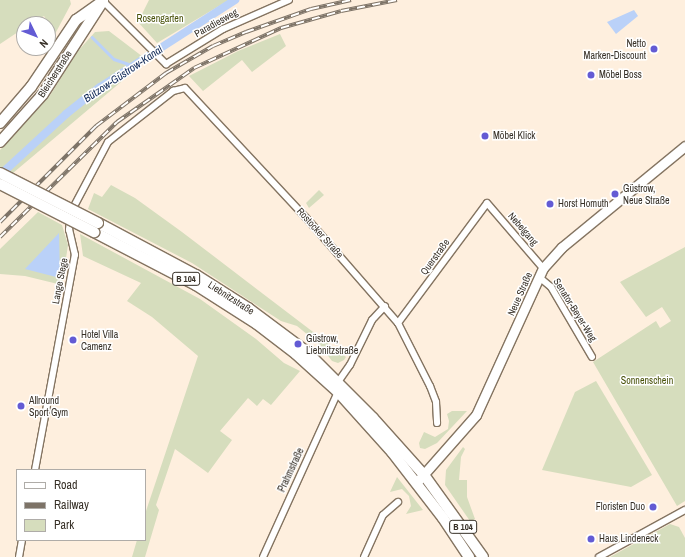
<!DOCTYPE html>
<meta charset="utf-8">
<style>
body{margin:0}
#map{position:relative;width:685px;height:557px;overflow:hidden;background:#feefde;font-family:"Archivo Narrow",sans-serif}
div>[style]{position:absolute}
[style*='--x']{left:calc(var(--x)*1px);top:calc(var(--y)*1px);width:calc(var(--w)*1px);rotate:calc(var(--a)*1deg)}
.green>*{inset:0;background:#d6ddbd}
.water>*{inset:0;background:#bad1f8}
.stream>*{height:2.5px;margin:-1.25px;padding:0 1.25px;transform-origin:1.25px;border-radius:1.25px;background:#bad1f8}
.canal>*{height:8px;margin:-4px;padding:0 4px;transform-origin:4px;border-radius:4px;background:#bad1f8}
.roads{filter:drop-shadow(1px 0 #847461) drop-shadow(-1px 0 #847461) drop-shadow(0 1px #847461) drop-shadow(0 -1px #847461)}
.minor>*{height:6px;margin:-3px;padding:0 3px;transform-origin:3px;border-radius:3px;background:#fff}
.secondary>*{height:9px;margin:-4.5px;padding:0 4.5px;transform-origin:4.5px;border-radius:4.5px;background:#fff}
.primary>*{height:10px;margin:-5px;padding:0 5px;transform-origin:5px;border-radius:5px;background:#fff}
.rail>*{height:4px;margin-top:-2px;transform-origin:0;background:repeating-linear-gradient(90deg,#fff 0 8px,#7d7367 0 16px);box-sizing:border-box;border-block:1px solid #7d7367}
.bridges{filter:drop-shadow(1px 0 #847461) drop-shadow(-1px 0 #847461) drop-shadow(0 1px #847461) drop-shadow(0 -1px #847461)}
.primary-bridge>*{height:10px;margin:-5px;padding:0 5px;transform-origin:5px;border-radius:5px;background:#fff}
.dots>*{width:11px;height:11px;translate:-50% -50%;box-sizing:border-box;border:2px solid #fff;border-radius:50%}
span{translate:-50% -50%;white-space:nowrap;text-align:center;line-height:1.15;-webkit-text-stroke:3px #fff;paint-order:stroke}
.shield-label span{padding:1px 3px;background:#fff;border:1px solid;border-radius:3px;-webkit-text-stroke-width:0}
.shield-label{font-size:9px;color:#362f26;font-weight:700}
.park-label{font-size:10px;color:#485109}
.street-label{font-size:10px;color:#362f26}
.poi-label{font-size:10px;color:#362f26}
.right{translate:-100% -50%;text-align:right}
.left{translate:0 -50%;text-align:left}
.water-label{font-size:11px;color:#0d2655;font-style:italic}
.legend{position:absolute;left:16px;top:469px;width:130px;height:72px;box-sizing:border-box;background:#fff;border:1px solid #afaca8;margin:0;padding:5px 7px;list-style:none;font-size:12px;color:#362f26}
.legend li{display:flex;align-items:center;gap:8px;height:20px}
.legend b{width:20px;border:1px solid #afaca8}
.north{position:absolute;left:16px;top:16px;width:40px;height:40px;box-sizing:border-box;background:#fff;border:1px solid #afaca8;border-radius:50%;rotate:133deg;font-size:11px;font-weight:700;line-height:16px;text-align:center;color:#362f26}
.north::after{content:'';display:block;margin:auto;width:14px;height:18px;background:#635bd4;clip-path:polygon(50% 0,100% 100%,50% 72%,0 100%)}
</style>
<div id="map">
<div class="green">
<div style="clip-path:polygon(0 0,70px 0,71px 4px,55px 34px,44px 16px,31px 24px,24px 24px,24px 28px,0 44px)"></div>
<div style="clip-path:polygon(149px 0,229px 0,157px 43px,138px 22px)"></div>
<div style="clip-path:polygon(109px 31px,147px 60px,0 184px,0 150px,49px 97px,78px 51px,95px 32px)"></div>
<div style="clip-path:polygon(280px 34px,286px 46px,252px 72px,242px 60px,203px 91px,189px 76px,238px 51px)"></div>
<div style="clip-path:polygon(111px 185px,135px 198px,182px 232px,346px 357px,344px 360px,338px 363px,332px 361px,319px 344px,297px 326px,281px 321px,192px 263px,88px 209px,94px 193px,102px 197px)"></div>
<div style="clip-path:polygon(319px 190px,324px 195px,309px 208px,306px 203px)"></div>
<div style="clip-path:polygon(38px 212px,62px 225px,68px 245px,62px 285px,25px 276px,0 274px,0 249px)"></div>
<div style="clip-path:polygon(80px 234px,200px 299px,256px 339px,284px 363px,300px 371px,271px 405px,263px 399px,257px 406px,248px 398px,220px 431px,232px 440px,208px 473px,175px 449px,156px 505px,159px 510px,145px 557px,132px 557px,137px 540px,145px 540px,145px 514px,198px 356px,152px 317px,127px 301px,141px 283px,83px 256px)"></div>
<div style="clip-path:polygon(685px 247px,685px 501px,677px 506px,593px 362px,656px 321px,660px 328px,671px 321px,662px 307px,646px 317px,620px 282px)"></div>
<div style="clip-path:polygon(596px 381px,652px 475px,631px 487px,542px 470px,575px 392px)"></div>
<div style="clip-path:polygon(452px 411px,467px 411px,437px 443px,425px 449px,420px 448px,419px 443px,424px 432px,435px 437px,448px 429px,449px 421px,447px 414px)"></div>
<div style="clip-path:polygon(463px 447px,465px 449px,461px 457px,459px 480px,467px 480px,467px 497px,475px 519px,470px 521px,445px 485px,446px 470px)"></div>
<div style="clip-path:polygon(397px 477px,423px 510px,406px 514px,411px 506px,409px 496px,402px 489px,390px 492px)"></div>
<div style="clip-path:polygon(670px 524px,679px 527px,685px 538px,685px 557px,610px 557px)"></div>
</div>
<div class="water">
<div style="clip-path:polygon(634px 10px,638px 16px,616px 34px,607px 22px)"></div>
<div style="clip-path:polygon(59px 233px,60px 278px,25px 269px)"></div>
</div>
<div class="stream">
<div style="--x:92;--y:37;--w:31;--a:45"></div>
<div style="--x:114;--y:59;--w:18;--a:19"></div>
</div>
<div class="canal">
<div style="--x:0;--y:175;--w:90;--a:-42.7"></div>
<div style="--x:66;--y:114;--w:43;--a:-38.5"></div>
<div style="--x:100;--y:87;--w:161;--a:-32.8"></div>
</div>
<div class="roads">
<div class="minor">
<div style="--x:102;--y:0;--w:91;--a:45"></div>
<div style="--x:166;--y:64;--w:67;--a:-31.6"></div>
<div style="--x:223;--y:29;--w:72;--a:-23.7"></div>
<div style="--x:539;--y:277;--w:16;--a:40"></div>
<div style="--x:551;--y:287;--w:81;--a:59.6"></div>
<div style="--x:398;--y:323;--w:149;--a:-53.4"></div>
<div style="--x:487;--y:203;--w:86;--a:49.3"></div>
<div style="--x:338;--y:382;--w:21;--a:-55"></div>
<div style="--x:350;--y:365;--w:50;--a:-63.9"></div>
<div style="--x:372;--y:320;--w:19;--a:-47"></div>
<div style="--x:35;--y:470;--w:219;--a:-79.5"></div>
<div style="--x:75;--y:255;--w:26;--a:-103"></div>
<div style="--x:69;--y:230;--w:18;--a:-84"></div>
<div style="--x:71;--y:212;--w:79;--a:-62.1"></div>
<div style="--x:108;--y:142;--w:83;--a:-38.1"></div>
<div style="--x:173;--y:91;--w:12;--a:-14"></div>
<div style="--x:185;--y:88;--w:182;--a:47"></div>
<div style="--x:309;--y:221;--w:135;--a:48.9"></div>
<div style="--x:398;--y:323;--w:71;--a:63.1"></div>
<div style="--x:430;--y:386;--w:17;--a:69"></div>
<div style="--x:436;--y:402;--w:21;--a:87"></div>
<div style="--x:19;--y:557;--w:17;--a:-80"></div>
<div style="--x:263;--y:557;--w:181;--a:-65.6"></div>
<div style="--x:364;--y:557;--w:46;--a:-65.7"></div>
<div style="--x:383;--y:515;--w:20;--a:-41"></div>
<div style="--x:599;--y:557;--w:98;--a:-28.7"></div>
</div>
<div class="secondary">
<div style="--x:416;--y:483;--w:91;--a:-48.6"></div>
<div style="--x:476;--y:415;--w:162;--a:-65.5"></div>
<div style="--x:543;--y:268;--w:28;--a:-48"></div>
<div style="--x:562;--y:247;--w:159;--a:-39.4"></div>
</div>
<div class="primary">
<div style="--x:0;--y:123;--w:48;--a:-49.3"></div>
<div style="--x:31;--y:87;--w:81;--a:-56.1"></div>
<div style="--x:76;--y:20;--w:28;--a:-35"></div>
<div style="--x:0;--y:142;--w:64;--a:-48.1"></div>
<div style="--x:43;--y:94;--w:111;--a:-57.2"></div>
<div style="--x:98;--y:223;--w:111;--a:28"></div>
<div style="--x:196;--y:275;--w:62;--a:32.4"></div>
<div style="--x:248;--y:308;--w:74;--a:36.7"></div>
<div style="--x:307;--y:352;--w:93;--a:45"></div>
<div style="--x:373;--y:418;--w:76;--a:48.2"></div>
<div style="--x:424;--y:475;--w:101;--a:54.3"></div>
<div style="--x:94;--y:232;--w:115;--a:27.5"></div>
<div style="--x:196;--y:285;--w:72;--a:32.6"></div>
<div style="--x:257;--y:324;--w:49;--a:37.6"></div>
<div style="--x:296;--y:354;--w:57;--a:42.1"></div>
<div style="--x:338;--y:392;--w:81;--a:48"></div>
<div style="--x:392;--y:452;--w:83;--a:52.3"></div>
<div style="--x:443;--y:518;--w:47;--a:56.3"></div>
</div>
</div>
<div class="rail">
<div style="--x:0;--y:222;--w:136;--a:-45"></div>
<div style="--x:96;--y:126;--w:88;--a:-37.1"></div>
<div style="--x:166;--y:73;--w:54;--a:-29.9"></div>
<div style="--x:213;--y:46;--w:36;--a:-23"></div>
<div style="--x:246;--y:32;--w:69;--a:-19.5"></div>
<div style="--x:311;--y:9;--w:41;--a:-12.7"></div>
<div style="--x:0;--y:237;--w:164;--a:-44.5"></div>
<div style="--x:117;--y:122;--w:94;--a:-35"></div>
<div style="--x:194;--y:68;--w:96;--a:-24.7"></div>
<div style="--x:281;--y:28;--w:62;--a:-15.8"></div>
<div style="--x:341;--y:11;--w:57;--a:-11.1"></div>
</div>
<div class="bridges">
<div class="primary-bridge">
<div style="--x:0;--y:173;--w:110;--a:27"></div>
<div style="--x:0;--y:184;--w:106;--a:27.1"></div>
</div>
</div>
<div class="dots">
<div style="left:654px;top:49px;background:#635bd4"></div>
<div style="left:591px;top:75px;background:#635bd4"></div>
<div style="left:485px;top:136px;background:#635bd4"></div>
<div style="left:615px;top:194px;background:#635bd4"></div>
<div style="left:550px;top:204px;background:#635bd4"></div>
<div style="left:73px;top:340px;background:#635bd4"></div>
<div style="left:298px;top:344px;background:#635bd4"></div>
<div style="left:21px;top:406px;background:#635bd4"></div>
<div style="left:653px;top:507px;background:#635bd4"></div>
<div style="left:591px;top:539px;background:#635bd4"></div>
</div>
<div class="shield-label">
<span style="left:186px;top:279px">B 104</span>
<span style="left:463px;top:527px">B 104</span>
</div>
<div class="park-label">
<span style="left:160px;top:19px">Rosengarten</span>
<span style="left:647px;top:381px">Sonnenschein</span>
</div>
<div class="street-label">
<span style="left:216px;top:23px;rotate:-29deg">Paradiesweg</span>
<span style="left:55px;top:74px;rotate:-57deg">Bleicherstraße</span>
<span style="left:523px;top:229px;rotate:49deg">Nebelgang</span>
<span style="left:320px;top:233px;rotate:48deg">Rostocker Straße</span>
<span style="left:435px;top:257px;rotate:-54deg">Querstraße</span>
<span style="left:60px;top:281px;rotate:-79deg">Lange Stege</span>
<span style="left:520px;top:294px;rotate:-66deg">Neue Straße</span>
<span style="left:231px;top:298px;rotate:33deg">Liebnitzstraße</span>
<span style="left:575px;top:310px;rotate:58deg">Senator-Beyer-Weg</span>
<span style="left:291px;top:470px;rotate:-65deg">Prahmstraße</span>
</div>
<div class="poi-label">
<span class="right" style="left:646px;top:49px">Netto<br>Marken-Discount</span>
<span class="left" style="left:599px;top:75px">Möbel Boss</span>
<span class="left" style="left:493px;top:136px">Möbel Klick</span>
<span class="left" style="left:623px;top:194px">Güstrow,<br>Neue Straße</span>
<span class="left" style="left:558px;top:204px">Horst Homuth</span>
<span class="left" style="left:81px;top:340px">Hotel Villa<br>Camenz</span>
<span class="left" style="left:306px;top:344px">Güstrow,<br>Liebnitzstraße</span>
<span class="left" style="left:29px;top:406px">Allround<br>Sport Gym</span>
<span class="right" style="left:645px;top:507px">Floristen Duo</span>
<span class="left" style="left:599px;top:539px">Haus Lindeneck</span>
</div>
<div class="water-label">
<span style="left:123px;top:74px;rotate:-34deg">Bützow-Güstrow-Kanal</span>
</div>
<ul class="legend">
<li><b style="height:5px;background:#fff"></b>Road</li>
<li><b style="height:5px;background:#7d7367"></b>Railway</li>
<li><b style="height:11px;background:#d6ddbd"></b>Park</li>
</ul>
<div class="north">N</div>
</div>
